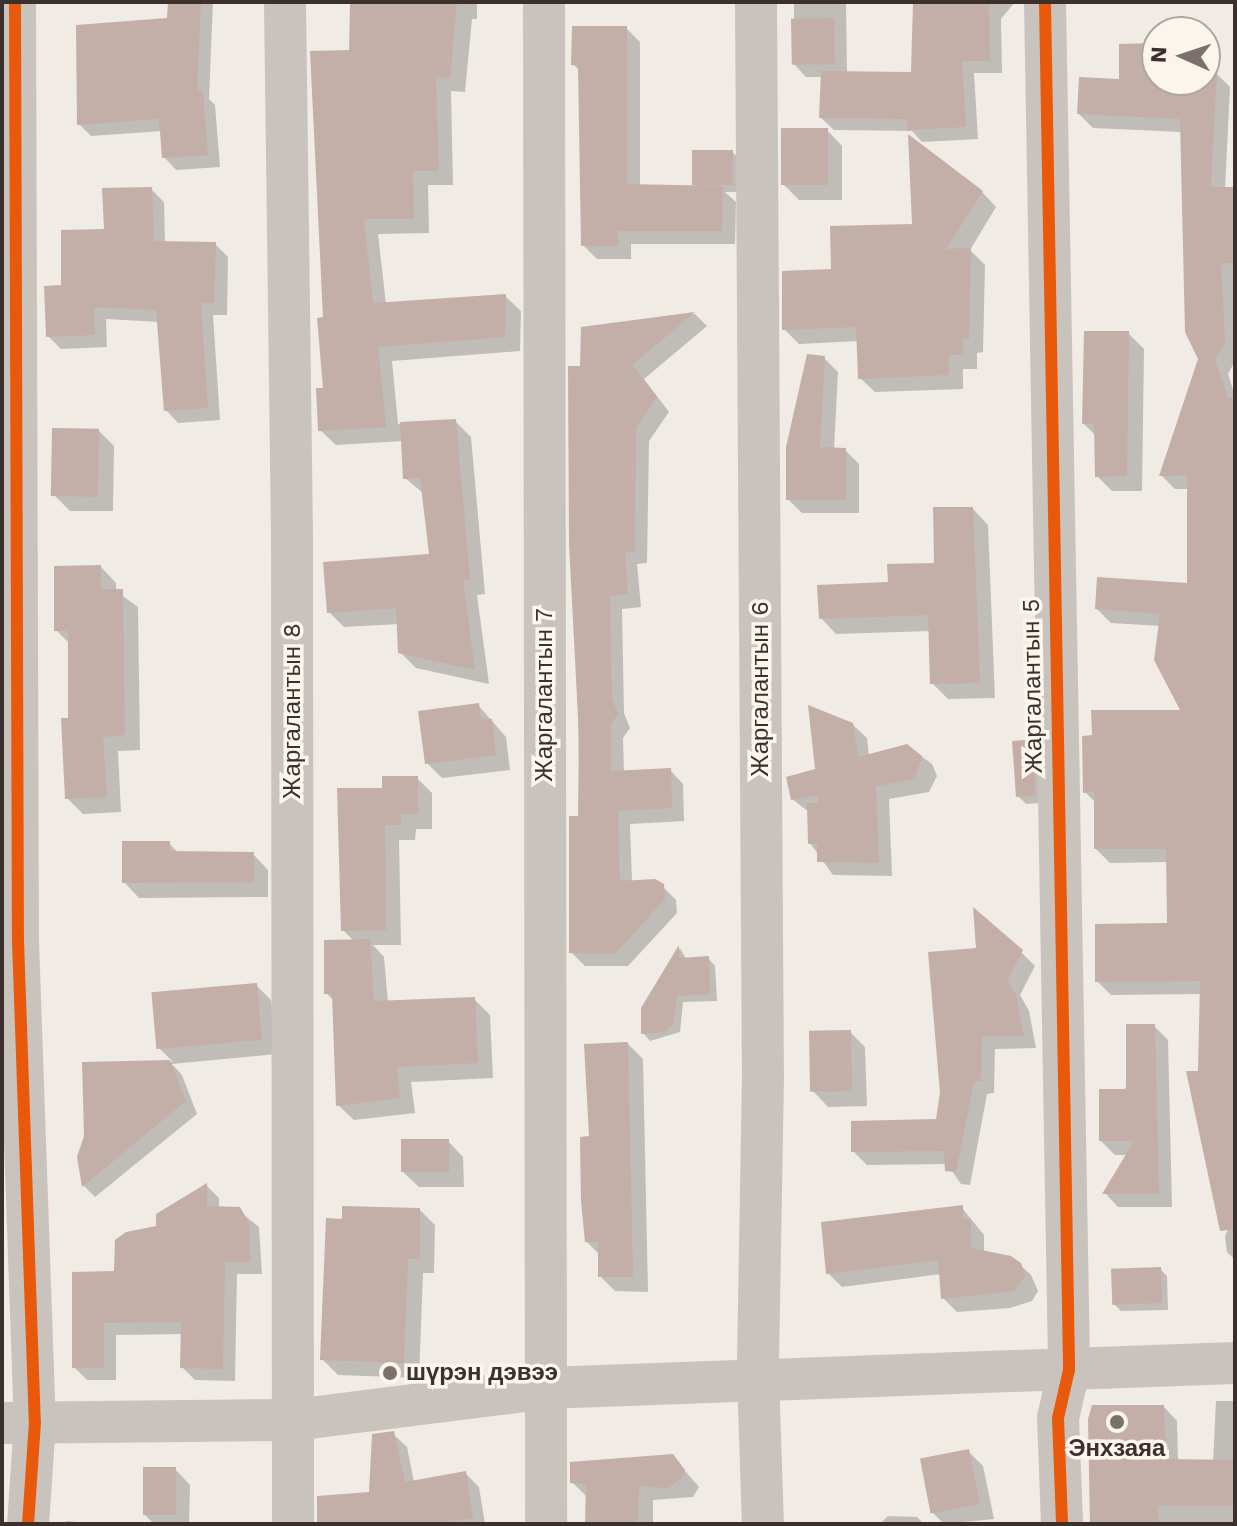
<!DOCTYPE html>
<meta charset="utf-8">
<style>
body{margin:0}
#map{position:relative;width:1237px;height:1526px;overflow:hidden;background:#f0ebe5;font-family:"Work Sans",sans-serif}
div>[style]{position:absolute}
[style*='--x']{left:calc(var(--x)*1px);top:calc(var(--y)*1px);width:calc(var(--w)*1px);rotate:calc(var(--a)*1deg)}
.shadow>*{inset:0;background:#0003}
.building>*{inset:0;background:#c3afa7;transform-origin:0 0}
.street>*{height:42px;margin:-21px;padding:0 21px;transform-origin:21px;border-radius:21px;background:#c9c3be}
.cycleway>*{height:12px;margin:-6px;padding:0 6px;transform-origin:6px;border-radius:6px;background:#e8590c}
.dots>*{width:22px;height:22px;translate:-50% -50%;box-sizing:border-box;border:4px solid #fbf5ee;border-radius:50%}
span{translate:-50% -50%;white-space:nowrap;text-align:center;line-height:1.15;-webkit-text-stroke:7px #fbf5ee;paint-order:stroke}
.street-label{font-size:24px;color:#3b302b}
.poi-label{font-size:24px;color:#3b302b;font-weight:700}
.left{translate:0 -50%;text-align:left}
.frame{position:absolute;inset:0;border:4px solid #3b302b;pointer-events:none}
.north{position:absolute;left:1141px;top:16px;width:80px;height:80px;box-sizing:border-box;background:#fbf5ee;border:2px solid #aea6a0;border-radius:50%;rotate:273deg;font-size:22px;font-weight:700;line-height:32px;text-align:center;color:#3b302b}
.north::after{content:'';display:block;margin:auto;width:28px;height:36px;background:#7a716c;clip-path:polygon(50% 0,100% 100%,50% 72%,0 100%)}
</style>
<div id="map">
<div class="shadow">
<div style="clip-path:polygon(170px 2px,213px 2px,209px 99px,215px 105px,220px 167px,176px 170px,164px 157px,162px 131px,91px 136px,79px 124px,169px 20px)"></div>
<div style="clip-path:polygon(408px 2px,477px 2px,477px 19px,472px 19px,465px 92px,451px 91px,453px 185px,428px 185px,429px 233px,378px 234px,386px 304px,505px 296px,521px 311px,520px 351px,392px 361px,398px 424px,455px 421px,471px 437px,485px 594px,477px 595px,489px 684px,416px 668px,400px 652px,399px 624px,344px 627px,329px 612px,431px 556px,423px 493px,405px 478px,403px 441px,336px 445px,320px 430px,347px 52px)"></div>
<div style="clip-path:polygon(794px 2px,846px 2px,847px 74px,913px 74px,915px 2px,1015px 2px,1001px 19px,1002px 73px,974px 73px,978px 139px,922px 142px,912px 131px,834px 130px,821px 118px,823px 77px,806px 77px,794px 64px)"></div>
<div style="clip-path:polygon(626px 28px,640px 42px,640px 186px,697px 188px,694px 185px,732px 152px,740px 159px,740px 192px,725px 192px,736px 202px,735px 244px,631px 244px,631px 259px,597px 259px,583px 245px,580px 71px,573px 64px)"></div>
<div style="clip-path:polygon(1157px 45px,1157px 80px,1205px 80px,1205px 73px,1216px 73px,1230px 87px,1225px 189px,1235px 189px,1235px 361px,1228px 374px,1235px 396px,1235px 1207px,1200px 1073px,1202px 994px,1111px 995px,1097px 981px,1169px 925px,1168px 862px,1110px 863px,1096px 849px,1096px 803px,1085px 792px,1184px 712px,1161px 626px,1111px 623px,1097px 609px,1189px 585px,1189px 489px,1175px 489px,1161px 475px,1200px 359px,1182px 132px,1093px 128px,1079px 114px)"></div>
<div style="clip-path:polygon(827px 130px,842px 146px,842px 200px,799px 200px,783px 184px)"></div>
<div style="clip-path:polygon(151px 189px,164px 202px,165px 243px,215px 244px,228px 257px,227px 315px,213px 315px,220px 420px,178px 423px,166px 410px,159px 322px,106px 319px,107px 347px,61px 349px,48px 336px,63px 287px,106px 230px)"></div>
<div style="clip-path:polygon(982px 192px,996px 207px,970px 250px,985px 265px,983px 352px,977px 353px,977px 369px,963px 369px,963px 389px,875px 392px,860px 378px,859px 341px,799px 344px,784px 329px,833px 271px)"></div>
<div style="clip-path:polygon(695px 314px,707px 326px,644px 379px,669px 412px,649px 441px,647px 563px,637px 564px,641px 607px,622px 609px,624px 713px,630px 728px,623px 738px,624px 772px,670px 770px,683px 784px,684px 821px,630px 824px,632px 882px,662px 886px,676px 900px,677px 913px,628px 966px,585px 966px,571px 952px,580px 818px,571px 368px,582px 368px,583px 329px)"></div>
<div style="clip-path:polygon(1128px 333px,1144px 349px,1142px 491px,1112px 491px,1097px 476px,1096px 436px,1084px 424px)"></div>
<div style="clip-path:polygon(824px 358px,838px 372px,834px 450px,845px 450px,859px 464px,859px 513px,802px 513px,788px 499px)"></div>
<div style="clip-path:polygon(99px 431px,114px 446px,113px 511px,70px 511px,54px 495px)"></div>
<div style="clip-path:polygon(973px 509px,988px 525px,995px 698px,948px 699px,932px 683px,931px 631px,836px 634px,821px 618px,936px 565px)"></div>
<div style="clip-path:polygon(101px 567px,116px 583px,116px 591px,138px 607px,140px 750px,118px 751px,121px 812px,83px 814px,67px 798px,70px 644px,56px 630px)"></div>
<div style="clip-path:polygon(478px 705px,506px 737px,510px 770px,442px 778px,427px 763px)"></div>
<div style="clip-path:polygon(852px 724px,867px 738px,869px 756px,907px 746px,932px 764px,937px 776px,929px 792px,889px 799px,892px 876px,833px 875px,810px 843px,809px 812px,792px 799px)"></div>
<div style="clip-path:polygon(1033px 741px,1040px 749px,1041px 803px,1026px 804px,1018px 796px)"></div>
<div style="clip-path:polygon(417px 778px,432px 793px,432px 829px,416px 829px,415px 840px,399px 840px,401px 945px,373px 945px,384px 957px,388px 1003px,474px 999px,490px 1015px,493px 1078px,411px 1082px,415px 1113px,354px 1120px,338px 1105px,334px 1001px,326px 993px,354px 941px,343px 930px,384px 790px)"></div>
<div style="clip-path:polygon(169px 843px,179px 854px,253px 854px,268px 870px,268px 897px,139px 898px,124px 882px)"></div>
<div style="clip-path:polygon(680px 948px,686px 959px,708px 958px,715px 966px,717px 1001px,683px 1002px,680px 1032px,650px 1041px,643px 1033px,642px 1014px)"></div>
<div style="clip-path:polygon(1021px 952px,1035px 966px,1020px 995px,1029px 1011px,1036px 1048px,995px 1049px,994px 1093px,987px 1094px,970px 1185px,961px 1184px,947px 1164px,867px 1165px,853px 1151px,938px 1121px,942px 1093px)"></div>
<div style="clip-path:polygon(256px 985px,271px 1000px,277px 1054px,172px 1064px,182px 1075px,197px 1114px,95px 1197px,84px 1186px,79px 1157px,86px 1136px,84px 1064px,173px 1062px,159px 1048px)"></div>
<div style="clip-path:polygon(1154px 1026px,1168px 1040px,1172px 1207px,1118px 1207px,1105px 1193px,1128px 1155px,1115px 1155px,1101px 1141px)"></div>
<div style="clip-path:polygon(850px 1032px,865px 1047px,867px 1106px,828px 1107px,813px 1091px)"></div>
<div style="clip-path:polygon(628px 1044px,643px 1059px,648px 1292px,615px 1291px,600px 1276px,600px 1255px,586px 1241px,591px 1138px)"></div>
<div style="clip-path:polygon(448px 1141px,463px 1157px,464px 1187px,419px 1187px,403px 1172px)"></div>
<div style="clip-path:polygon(207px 1186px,219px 1198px,219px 1207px,234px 1207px,259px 1227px,262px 1274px,237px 1274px,235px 1381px,195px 1380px,182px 1367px,183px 1334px,116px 1335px,116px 1380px,87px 1380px,74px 1367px,116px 1273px,159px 1227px,158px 1215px)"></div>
<div style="clip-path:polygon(962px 1208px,984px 1235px,984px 1253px,1016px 1261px,1031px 1275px,1038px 1291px,1032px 1301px,1010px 1308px,957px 1312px,943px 1298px,941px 1274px,842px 1287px,828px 1273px)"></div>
<div style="clip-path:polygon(1235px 1209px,1235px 1260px,1227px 1252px,1225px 1237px)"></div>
<div style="clip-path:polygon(420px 1210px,435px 1225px,434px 1273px,423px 1273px,419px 1378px,338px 1375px,322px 1359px,344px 1221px)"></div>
<div style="clip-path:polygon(1160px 1269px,1167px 1276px,1168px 1310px,1121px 1311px,1114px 1304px)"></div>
<div style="clip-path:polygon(1216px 1401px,1235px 1401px,1235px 1524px,1092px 1524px,1164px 1407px,1177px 1421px,1178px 1461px,1213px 1462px)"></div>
<div style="clip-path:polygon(393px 1434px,407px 1447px,414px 1482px,465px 1473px,479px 1487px,485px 1524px,338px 1524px,371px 1494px)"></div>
<div style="clip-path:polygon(968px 1451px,983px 1466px,994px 1519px,944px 1524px,932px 1512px)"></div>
<div style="clip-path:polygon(672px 1456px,699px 1487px,693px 1497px,653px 1500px,653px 1524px,587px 1524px,588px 1498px,572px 1482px)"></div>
<div style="clip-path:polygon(175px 1469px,190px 1485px,189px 1524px,154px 1524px,144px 1514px)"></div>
<div style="clip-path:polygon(888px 1516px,917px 1517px,924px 1524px,880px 1524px)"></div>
<div style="clip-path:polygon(66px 1521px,98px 1524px,65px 1524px)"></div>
</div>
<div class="building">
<div style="clip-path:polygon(168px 2px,201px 2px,197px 91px,203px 91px,208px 155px,162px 158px,159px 119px,77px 125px,76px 25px,167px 18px)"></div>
<div style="clip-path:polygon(350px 2px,457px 2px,450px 78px,436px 77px,439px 171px,413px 171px,414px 219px,364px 219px,373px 303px,506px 294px,505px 337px,378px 347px,386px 427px,318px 431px,316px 388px,323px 388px,317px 318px,323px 317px,310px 51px,349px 50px)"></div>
<div style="clip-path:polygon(913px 2px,989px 2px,990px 61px,962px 61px,966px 127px,907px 130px,907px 119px,819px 118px,821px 71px,911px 72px)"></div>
<div style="left:834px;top:18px;width:46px;height:43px;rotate:89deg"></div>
<div style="clip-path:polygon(572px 26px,627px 26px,627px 184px,723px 186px,722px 231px,618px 231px,618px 246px,581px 246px,578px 65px,571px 65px)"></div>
<div style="clip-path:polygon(1157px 43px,1157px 80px,1205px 80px,1205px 70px,1217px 71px,1211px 187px,1235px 187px,1235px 263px,1221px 263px,1225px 341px,1215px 360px,1228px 398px,1235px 398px,1235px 1229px,1220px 1231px,1186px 1071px,1198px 1071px,1200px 981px,1095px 982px,1095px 924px,1167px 923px,1166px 849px,1094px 849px,1094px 792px,1083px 793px,1082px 736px,1092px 735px,1091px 710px,1180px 710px,1154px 660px,1160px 614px,1095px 609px,1097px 577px,1187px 583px,1187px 475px,1159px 476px,1198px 359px,1185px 332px,1180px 119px,1077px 114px,1079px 77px,1119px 79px,1119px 44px)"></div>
<div style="left:781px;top:128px;width:47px;height:57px"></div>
<div style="clip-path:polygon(908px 134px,983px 191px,946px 249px,971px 248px,969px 339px,963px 339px,963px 355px,949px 355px,949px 375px,858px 379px,856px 327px,782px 330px,782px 271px,831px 269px,830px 226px,912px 224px)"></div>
<div style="left:692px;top:150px;width:41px;height:35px"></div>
<div style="clip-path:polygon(152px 187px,154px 241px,216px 242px,214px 303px,201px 303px,208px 408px,164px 411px,156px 310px,94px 307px,95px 335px,46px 337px,44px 286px,61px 285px,61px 230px,104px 229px,102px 188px)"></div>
<div style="clip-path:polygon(695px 312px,632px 365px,657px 397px,636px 428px,635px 551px,625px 552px,628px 594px,610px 596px,612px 698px,618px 714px,611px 724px,611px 771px,671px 768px,672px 808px,618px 811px,620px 881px,655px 879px,664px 884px,665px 899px,615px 954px,569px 953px,569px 816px,578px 816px,579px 736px,569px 544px,568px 366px,580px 366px,581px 327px)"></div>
<div style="clip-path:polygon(1084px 331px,1129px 331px,1127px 476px,1095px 477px,1094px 424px,1082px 424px)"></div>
<div style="clip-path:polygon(807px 354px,825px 356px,820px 447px,846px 448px,846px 500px,786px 500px,786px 447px)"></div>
<div style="clip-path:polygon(456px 419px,470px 580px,463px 580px,475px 670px,398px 653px,396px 608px,327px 613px,323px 562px,429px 554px,420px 478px,403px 479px,400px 422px)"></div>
<div style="left:52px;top:428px;width:47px;height:68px;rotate:1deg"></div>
<div style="clip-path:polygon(933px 507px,973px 507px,980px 683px,930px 684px,928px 615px,819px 619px,817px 585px,888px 582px,887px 564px,934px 563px)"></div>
<div style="clip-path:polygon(101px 565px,101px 589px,123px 589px,125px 735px,103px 737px,107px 797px,65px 799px,61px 718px,68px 718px,68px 631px,54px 631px,54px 566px)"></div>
<div style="clip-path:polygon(479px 703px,481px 720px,492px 719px,496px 755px,425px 764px,418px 711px)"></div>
<div style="clip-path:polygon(808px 705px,853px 723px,858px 757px,907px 744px,922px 756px,915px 779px,876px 786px,879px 863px,817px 862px,817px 844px,808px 844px,807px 803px,818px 803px,818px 795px,791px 800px,786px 777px,815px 769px)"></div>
<div style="clip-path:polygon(1034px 739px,1035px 796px,1016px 797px,1012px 741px)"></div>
<div style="clip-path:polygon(382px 776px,418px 776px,418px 814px,401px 814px,401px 825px,385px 825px,386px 930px,341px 931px,337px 788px,382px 788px)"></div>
<div style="clip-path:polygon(122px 841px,170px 841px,170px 851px,254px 852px,254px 882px,122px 883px)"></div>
<div style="clip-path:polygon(973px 907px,1023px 950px,1007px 981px,1016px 995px,1024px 1036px,982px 1036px,981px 1081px,974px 1081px,956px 1172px,945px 1171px,944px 1151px,851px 1152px,851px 1121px,936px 1119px,940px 1093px,928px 952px,976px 948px)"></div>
<div style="clip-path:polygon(370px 939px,374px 1001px,475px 997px,478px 1063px,397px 1067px,400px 1098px,336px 1106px,332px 994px,324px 994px,324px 940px)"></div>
<div style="clip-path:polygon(679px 945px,679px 958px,709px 956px,710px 994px,677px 996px,673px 1025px,664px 1032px,641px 1034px,641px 1008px)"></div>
<div style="left:257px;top:983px;width:57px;height:106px;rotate:85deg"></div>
<div style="clip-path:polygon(1126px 1024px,1155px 1024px,1159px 1194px,1102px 1194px,1134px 1141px,1099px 1141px,1099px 1089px,1126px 1089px)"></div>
<div style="left:851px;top:1030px;width:61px;height:42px;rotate:89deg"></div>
<div style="clip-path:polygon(628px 1042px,633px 1277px,598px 1277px,598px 1242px,585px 1242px,581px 1201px,580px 1137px,589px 1136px,584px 1044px)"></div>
<div style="clip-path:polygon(170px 1060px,186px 1101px,82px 1187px,77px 1157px,84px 1136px,82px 1062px)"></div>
<div style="left:449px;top:1139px;width:33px;height:48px;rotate:90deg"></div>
<div style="clip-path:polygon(207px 1183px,207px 1206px,240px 1207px,249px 1223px,250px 1262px,225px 1262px,223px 1369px,180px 1368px,181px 1322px,104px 1323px,104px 1368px,72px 1368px,72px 1272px,114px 1271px,115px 1240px,126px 1232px,156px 1226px,156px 1214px)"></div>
<div style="clip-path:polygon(963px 1205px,963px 1219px,971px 1219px,971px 1248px,1011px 1256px,1021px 1263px,1025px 1276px,1014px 1291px,941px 1299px,938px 1260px,826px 1274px,821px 1222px)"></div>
<div style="clip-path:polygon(342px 1206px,420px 1208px,420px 1259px,408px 1259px,404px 1363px,320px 1360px,326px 1218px,342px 1219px)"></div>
<div style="left:1161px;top:1267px;width:36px;height:50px;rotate:88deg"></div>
<div style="clip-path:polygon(1092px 1405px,1164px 1405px,1166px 1459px,1235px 1460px,1235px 1506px,1158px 1506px,1159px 1524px,1090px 1524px,1088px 1419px)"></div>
<div style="clip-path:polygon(394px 1431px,405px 1482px,466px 1471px,473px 1518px,436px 1524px,317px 1524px,317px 1496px,369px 1492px,372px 1434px)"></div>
<div style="left:969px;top:1449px;width:56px;height:50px;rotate:79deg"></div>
<div style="clip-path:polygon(673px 1454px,685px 1470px,682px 1478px,668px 1488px,639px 1486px,638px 1524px,585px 1524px,586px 1484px,570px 1483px,570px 1462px)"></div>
<div style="left:143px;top:1467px;width:33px;height:48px"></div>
</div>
<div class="street">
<div style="--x:15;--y:2;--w:939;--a:89.82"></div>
<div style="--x:18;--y:941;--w:481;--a:88"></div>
<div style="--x:35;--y:1422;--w:102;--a:93.9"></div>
<div style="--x:285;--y:2;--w:532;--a:89.25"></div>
<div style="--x:292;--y:534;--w:990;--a:89.94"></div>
<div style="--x:544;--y:2;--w:1522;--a:89.92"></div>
<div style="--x:756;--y:2;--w:1074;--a:89.63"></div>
<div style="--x:763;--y:1076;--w:300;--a:91"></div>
<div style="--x:758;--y:1376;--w:148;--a:88.1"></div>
<div style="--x:1045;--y:2;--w:1368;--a:88.99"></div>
<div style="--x:1069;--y:1370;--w:49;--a:102.9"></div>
<div style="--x:1058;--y:1418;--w:106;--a:87.8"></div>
<div style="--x:2;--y:1423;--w:292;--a:-0.6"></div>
<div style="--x:294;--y:1420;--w:254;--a:-7.2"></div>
<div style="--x:546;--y:1388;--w:689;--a:-2.08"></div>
</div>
<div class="cycleway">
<div style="--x:15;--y:2;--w:939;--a:89.82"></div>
<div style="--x:18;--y:941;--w:481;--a:88"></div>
<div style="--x:35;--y:1422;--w:102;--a:93.9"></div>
<div style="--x:1045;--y:2;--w:1368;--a:88.99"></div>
<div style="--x:1069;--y:1370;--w:49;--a:102.9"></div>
<div style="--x:1058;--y:1418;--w:106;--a:87.8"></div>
</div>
<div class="dots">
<div style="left:390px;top:1373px;background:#7a716c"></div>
<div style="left:1117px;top:1422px;background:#7a716c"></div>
</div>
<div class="street-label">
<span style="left:1033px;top:686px;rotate:-91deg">Жаргалантын 5</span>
<span style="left:761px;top:689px;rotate:-90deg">Жаргалантын 6</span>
<span style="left:545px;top:695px;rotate:-90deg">Жаргалантын 7</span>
<span style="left:293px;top:711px;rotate:-90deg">Жаргалантын 8</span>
</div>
<div class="poi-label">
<span class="left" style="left:406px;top:1373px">шүрэн дэвээ</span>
<span style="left:1117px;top:1449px">Энхзаяа</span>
</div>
<div class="frame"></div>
<div class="north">N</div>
</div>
